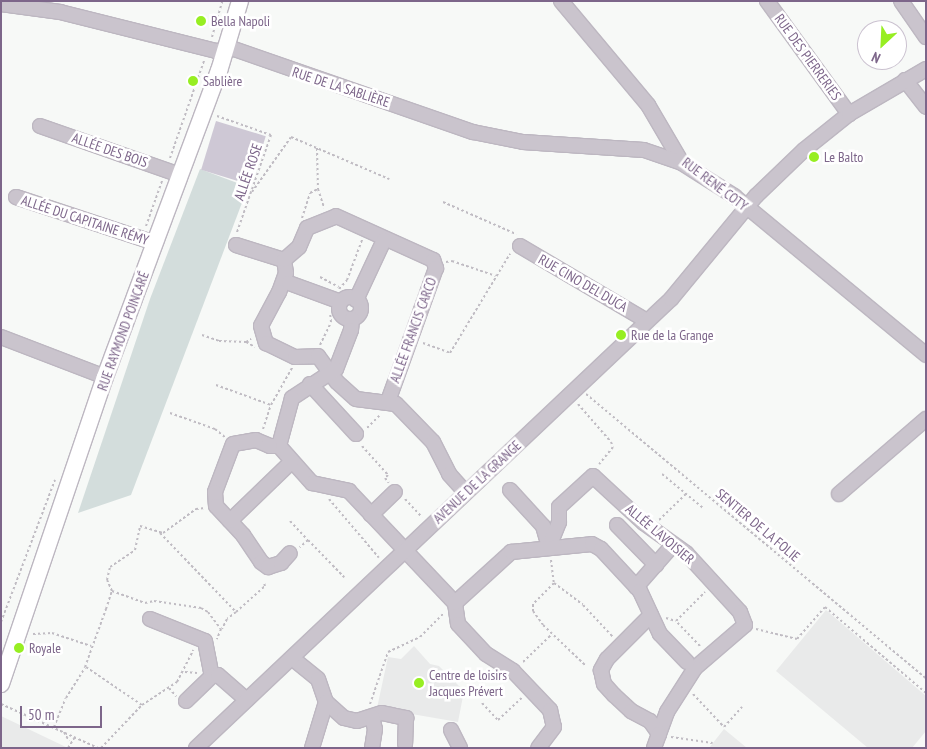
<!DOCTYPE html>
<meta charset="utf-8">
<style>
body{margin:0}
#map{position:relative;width:927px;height:749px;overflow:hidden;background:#f7f9f7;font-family:"PT Sans Narrow",sans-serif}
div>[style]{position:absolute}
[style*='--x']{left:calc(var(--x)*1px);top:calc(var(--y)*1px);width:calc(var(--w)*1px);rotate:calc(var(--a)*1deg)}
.built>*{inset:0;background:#e9eaea}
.green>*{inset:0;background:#d3dddc}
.water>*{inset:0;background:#cec8d5;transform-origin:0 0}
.path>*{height:2px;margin-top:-1px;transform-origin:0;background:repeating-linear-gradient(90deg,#c0bcc3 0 2.5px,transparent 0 5px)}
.roads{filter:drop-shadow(1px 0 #bdb7c1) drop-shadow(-1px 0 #bdb7c1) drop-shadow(0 1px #bdb7c1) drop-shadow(0 -1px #bdb7c1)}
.minor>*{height:14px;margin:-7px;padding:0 7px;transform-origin:7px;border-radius:7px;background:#cac4cd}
.minor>.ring{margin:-7px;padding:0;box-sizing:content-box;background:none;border:14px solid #cac4cd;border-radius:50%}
.major>*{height:16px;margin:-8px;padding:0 8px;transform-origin:8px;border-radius:8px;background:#fff}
.dots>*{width:14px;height:14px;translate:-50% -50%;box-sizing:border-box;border:2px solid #fff;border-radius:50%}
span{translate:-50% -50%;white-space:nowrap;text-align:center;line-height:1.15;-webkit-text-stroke:5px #fff;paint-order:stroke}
.poi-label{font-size:14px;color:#7d668a}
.left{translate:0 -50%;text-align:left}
.street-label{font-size:14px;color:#7d668a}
.frame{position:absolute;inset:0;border:2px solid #7d668a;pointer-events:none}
.north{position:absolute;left:857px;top:20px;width:50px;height:50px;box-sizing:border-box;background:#fff;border:1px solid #cbc2d0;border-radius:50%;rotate:205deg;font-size:14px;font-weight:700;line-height:20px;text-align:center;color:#7d668a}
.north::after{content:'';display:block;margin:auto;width:18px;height:22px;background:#97ee22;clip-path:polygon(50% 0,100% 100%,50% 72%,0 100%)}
.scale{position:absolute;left:20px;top:706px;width:82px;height:22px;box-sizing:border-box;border:2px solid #7d668a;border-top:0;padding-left:6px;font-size:15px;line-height:18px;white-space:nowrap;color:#7d668a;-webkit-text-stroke:4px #fff;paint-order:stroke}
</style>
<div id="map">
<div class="built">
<div style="clip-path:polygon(826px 610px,926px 696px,926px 731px,912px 748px,868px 748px,776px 671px)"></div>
<div style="clip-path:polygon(414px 646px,430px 664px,439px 666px,464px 691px,458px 722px,377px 708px,388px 657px,401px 659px)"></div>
<div style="clip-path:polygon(1px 716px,68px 748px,1px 748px)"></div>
<div style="clip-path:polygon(724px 729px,747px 748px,709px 748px)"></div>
</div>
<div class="green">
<div style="clip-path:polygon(200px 169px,248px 187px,131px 495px,78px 513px,150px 299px)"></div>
</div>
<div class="water">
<div style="left:216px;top:121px;width:52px;height:51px;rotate:17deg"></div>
</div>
<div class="path">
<div style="--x:212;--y:37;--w:37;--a:-74"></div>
<div style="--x:217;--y:116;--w:57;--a:19.4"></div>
<div style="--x:271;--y:135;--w:103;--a:109.3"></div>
<div style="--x:317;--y:148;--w:41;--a:88.6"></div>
<div style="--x:318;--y:189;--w:20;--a:72"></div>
<div style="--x:170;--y:158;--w:103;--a:-70.7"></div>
<div style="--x:252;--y:192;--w:67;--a:-54.7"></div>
<div style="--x:291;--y:137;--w:107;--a:23.2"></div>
<div style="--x:443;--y:202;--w:80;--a:23.7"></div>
<div style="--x:302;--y:218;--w:26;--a:-72"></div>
<div style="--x:310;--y:193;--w:9;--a:-27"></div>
<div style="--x:146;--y:226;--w:48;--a:-70.4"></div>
<div style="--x:446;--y:262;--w:6;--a:-9"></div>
<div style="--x:452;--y:261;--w:46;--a:18.8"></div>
<div style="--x:320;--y:277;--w:21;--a:28"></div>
<div style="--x:339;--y:289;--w:12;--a:-48"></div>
<div style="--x:347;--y:280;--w:43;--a:-69.4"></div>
<div style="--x:202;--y:335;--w:18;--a:19"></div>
<div style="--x:219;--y:341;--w:27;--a:2"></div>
<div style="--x:246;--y:342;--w:6;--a:-31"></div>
<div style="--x:246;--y:342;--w:10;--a:29"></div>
<div style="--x:423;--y:343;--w:29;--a:20"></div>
<div style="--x:450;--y:353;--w:116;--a:-58.8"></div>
<div style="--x:320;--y:345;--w:25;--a:-64"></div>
<div style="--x:331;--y:322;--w:10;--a:-96"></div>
<div style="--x:216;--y:385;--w:59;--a:20"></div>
<div style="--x:586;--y:394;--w:443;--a:39.9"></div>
<div style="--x:578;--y:404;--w:50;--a:49"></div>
<div style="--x:611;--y:442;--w:5;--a:68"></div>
<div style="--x:613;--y:447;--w:22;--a:129"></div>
<div style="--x:170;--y:413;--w:48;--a:19.6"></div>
<div style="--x:215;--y:429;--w:13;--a:39"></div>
<div style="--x:367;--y:428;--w:20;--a:-45"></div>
<div style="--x:263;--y:429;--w:25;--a:-72"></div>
<div style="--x:271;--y:405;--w:43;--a:-60.4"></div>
<div style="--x:362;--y:446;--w:39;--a:48"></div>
<div style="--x:388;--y:475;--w:4;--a:135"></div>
<div style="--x:385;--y:478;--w:6;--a:51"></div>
<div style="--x:662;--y:474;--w:53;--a:39.7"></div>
<div style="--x:329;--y:499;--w:77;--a:49.7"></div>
<div style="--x:405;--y:499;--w:25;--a:47"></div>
<div style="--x:659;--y:520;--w:37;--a:-44"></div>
<div style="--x:290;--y:521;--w:26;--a:47"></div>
<div style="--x:308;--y:540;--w:11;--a:139"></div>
<div style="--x:160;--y:533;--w:110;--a:46.1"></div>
<div style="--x:236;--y:612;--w:11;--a:142"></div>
<div style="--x:227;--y:619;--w:11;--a:117"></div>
<div style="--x:308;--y:540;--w:52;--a:45.8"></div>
<div style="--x:551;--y:560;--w:23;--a:83"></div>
<div style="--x:554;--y:583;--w:30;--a:135"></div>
<div style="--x:533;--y:604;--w:7;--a:90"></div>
<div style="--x:533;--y:611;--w:17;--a:54"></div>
<div style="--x:543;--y:625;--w:58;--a:43.6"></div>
<div style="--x:554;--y:583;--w:36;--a:37"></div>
<div style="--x:583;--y:605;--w:44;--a:46.8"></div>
<div style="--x:112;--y:591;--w:35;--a:20"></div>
<div style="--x:145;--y:603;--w:9;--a:-13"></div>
<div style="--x:154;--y:601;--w:48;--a:8.5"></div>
<div style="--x:201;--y:608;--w:8;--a:30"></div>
<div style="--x:208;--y:612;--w:21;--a:53"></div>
<div style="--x:221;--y:629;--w:11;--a:112"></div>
<div style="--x:236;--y:612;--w:39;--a:-42"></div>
<div style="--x:265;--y:586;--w:3;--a:-108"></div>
<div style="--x:666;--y:618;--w:10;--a:17"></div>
<div style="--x:1;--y:622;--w:152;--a:-69.2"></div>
<div style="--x:756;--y:629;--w:42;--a:13.7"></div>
<div style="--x:797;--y:639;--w:43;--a:-48.8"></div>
<div style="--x:825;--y:607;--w:133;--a:40.4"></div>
<div style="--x:33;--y:634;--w:19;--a:-3"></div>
<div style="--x:52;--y:633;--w:41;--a:18.4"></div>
<div style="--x:700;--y:646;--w:35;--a:-134"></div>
<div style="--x:676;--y:621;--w:41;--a:-45"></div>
<div style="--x:523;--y:662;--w:40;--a:-44"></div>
<div style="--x:86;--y:667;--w:68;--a:34.2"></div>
<div style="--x:185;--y:672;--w:12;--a:5"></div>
<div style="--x:169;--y:688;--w:11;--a:49"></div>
<div style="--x:693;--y:694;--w:45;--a:46.8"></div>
<div style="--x:724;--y:727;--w:27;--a:-48"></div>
<div style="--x:482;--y:703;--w:23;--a:47"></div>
<div style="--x:498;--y:720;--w:33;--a:-43"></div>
<div style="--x:1;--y:704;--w:107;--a:24.4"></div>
<div style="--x:370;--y:704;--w:55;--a:-70.9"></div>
<div style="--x:388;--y:652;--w:35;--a:-25"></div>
<div style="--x:420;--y:637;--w:33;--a:-45"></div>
<div style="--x:54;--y:727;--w:31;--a:-68"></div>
<div style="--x:66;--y:698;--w:36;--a:-58"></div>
<div style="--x:85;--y:667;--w:62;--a:-70.1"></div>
<div style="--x:106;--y:609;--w:19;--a:-72"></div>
<div style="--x:112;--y:591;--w:12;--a:-114"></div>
<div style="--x:107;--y:580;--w:13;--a:-77"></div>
<div style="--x:110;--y:567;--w:30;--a:-34"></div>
<div style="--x:135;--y:550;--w:25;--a:-78"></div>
<div style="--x:140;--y:526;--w:24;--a:17"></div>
<div style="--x:163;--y:533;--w:41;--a:-36"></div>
<div style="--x:196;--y:509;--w:9;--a:-6"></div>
<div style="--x:64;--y:732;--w:10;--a:61"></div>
<div style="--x:671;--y:737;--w:42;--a:8.1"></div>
<div style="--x:68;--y:748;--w:13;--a:-58"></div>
<div style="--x:101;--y:748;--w:59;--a:-46.4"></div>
<div style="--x:142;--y:705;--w:42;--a:-33.3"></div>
<div style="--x:177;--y:682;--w:36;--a:-63"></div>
</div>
<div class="roads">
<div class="minor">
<div style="--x:561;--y:1;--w:136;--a:50.1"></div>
<div style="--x:648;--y:105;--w:67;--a:59.6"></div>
<div style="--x:682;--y:163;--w:62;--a:32.4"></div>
<div style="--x:734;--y:196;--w:249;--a:39.6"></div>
<div style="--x:767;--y:1;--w:140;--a:54"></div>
<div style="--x:901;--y:1;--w:44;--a:55.2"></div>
<div style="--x:1;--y:4;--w:60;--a:7.7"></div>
<div style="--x:60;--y:12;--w:161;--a:14"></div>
<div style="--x:216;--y:51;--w:18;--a:-6"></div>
<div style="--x:234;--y:49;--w:253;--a:19.2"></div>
<div style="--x:473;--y:132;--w:51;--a:11.3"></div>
<div style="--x:523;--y:142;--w:121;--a:3.8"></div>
<div style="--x:644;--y:150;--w:40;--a:18.9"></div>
<div style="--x:905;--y:80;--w:34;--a:52"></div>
<div style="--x:40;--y:126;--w:148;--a:19.3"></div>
<div style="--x:16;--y:197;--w:146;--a:18.3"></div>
<div style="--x:236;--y:245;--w:50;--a:17.4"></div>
<div style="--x:520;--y:246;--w:147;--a:30.6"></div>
<div style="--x:284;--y:260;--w:13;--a:81"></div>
<div style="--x:286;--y:273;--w:20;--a:110"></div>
<div style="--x:279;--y:292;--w:38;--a:118"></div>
<div style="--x:261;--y:326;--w:18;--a:74"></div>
<div style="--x:266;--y:343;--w:32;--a:26"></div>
<div style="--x:295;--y:357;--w:23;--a:-2"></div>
<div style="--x:318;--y:356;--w:32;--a:54"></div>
<div style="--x:337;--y:382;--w:25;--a:42"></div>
<div style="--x:356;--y:399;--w:40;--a:7.1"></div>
<div style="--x:396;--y:404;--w:53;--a:45.8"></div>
<div style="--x:433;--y:442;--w:36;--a:63"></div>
<div style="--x:449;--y:474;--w:25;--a:48"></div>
<div style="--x:284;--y:260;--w:20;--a:-41"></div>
<div style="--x:299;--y:247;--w:21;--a:-67"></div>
<div style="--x:307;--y:228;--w:31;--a:-22"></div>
<div style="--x:336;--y:216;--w:107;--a:24.4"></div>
<div style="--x:433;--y:260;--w:9;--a:69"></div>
<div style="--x:436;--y:268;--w:141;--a:109.8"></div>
<div style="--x:289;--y:283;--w:55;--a:20.1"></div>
<div class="ring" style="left:339px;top:297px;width:8px;height:8px"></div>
<div style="--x:356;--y:300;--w:66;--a:-65"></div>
<div style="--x:352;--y:319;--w:11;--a:95"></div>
<div style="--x:351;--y:330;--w:42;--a:111"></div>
<div style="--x:336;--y:369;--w:53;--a:146.6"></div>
<div style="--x:292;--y:398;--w:50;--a:105.2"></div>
<div style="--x:279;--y:446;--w:50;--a:48.3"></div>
<div style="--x:312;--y:483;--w:38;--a:12"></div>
<div style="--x:349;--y:491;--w:154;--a:46.6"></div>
<div style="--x:455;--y:603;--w:21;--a:82"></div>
<div style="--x:458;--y:624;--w:41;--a:47"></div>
<div style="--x:486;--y:654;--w:32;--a:32"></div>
<div style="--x:513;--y:671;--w:54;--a:46.5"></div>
<div style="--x:550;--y:710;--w:17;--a:77"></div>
<div style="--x:554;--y:727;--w:26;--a:127"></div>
<div style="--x:1;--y:337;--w:111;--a:21"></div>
<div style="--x:310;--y:384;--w:68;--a:47.4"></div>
<div style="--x:279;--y:446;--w:9;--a:180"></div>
<div style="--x:270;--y:446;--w:15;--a:-157"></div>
<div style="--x:256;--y:440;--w:23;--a:170"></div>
<div style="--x:233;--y:444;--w:51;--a:110.6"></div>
<div style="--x:215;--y:492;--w:14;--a:86"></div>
<div style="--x:216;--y:506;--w:40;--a:47"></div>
<div style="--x:243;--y:535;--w:32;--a:56"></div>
<div style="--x:261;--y:562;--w:9;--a:36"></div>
<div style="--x:268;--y:567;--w:14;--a:-17"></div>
<div style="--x:281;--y:563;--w:13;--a:-48"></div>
<div style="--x:510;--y:490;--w:49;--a:47.5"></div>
<div style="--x:543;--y:526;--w:22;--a:74"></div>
<div style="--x:839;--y:494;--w:115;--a:-40.8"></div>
<div style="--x:371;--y:515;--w:33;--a:-44"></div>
<div style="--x:230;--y:521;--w:85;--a:-44"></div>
<div style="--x:617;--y:525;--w:56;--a:45.7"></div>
<div style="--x:549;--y:547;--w:27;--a:-68"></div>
<div style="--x:559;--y:522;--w:15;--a:-90"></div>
<div style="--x:559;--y:507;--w:46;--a:-42.4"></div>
<div style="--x:593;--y:476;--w:69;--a:42.7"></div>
<div style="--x:644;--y:523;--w:52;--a:35.5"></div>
<div style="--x:686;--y:553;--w:80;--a:47.5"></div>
<div style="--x:740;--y:612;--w:14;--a:69"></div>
<div style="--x:745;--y:625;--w:66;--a:139.3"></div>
<div style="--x:695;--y:668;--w:52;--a:122.5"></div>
<div style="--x:667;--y:712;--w:23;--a:110"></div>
<div style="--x:636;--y:587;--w:56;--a:-48.6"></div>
<div style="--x:455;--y:603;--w:76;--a:-42.3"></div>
<div style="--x:511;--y:552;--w:81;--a:-5.6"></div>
<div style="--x:592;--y:544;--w:10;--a:29"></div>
<div style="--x:601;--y:549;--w:57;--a:47.1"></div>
<div style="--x:640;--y:591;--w:47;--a:65.1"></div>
<div style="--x:660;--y:634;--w:39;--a:46"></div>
<div style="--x:651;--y:615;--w:62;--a:135"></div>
<div style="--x:607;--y:659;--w:13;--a:119"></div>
<div style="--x:601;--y:670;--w:14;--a:78"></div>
<div style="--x:604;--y:684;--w:15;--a:48"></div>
<div style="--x:614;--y:695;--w:23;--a:43"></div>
<div style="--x:631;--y:711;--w:21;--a:28"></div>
<div style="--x:650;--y:721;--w:16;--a:55"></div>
<div style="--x:659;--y:734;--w:15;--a:110"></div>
<div style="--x:150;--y:619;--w:59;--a:21.8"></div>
<div style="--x:205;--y:641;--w:36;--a:79"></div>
<div style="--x:292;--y:658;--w:33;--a:39"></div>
<div style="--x:318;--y:679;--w:24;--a:71"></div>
<div style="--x:326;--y:702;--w:24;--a:42"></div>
<div style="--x:344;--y:718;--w:13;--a:13"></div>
<div style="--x:357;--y:721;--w:26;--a:-18"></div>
<div style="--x:382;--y:713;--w:25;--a:12"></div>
<div style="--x:406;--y:718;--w:26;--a:92"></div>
<div style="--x:186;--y:701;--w:36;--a:-44"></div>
<div style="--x:212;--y:676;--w:6;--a:-9"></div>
<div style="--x:218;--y:675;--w:38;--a:41"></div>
<div style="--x:451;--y:730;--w:20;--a:63"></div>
<div style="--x:196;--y:748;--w:654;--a:-43.39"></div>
<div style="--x:671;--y:299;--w:134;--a:-50.5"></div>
<div style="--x:756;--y:196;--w:66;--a:-43.8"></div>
<div style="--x:804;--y:150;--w:58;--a:-38.7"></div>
<div style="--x:849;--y:114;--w:89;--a:-30.3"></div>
<div style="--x:312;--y:748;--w:48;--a:-73.1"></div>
<div style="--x:372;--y:748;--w:19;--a:-81"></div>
<div style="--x:375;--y:729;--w:12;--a:-104"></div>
</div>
<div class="major">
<div style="--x:1;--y:684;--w:324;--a:-71.3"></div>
<div style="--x:105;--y:377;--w:327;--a:-69.6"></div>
<div style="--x:219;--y:71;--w:73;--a:-73.3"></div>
</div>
</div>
<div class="dots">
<div style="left:201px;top:21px;background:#97ee22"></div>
<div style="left:193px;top:81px;background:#97ee22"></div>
<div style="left:814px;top:157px;background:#97ee22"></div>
<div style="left:621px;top:335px;background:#97ee22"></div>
<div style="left:19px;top:648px;background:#97ee22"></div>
<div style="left:419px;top:683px;background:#97ee22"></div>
</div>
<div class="poi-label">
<span class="left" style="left:211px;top:21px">Bella Napoli</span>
<span class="left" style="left:203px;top:81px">Sablière</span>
<span class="left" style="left:824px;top:157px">Le Balto</span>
<span class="left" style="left:631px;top:335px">Rue de la Grange</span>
<span class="left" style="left:29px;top:648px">Royale</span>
<span class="left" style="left:429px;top:683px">Centre de loisirs<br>Jacques Prévert</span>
</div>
<div class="street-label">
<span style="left:808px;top:57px;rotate:54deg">RUE DES PIERRERIES</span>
<span style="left:341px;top:87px;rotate:18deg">RUE DE LA SABLIÈRE</span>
<span style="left:110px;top:150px;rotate:19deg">ALLÉE DES BOIS</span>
<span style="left:248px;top:172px;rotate:-71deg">ALLÉE ROSE</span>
<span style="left:715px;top:184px;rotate:37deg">RUE RENÉ COTY</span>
<span style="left:85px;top:220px;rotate:18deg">ALLÉE DU CAPITAINE RÉMY</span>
<span style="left:583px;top:283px;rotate:30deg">RUE CINO DEL DUCA</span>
<span style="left:413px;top:330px;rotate:-70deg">ALLÉE FRANCIS CARCO</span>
<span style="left:123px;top:331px;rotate:-70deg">RUE RAYMOND POINCARÉ</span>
<span style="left:477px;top:482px;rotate:-43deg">AVENUE DE LA GRANGE</span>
<span style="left:758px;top:525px;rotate:40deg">SENTIER DE LA FOLIE</span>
<span style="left:660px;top:534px;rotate:40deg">ALLÉE LAVOISIER</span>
</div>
<div class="frame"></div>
<div class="north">N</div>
<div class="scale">50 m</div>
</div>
